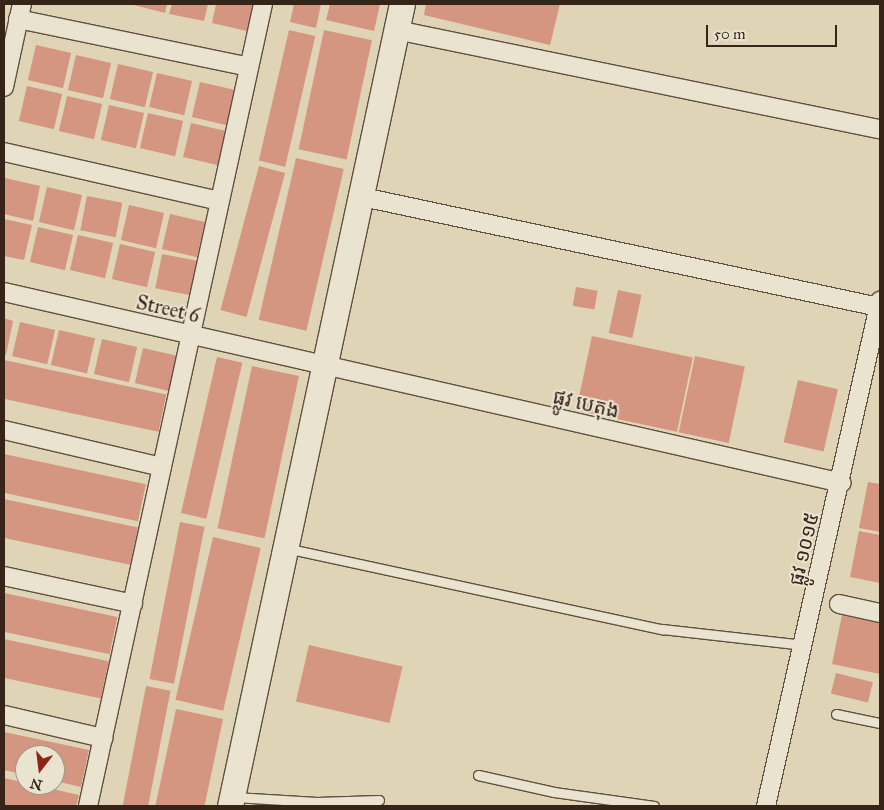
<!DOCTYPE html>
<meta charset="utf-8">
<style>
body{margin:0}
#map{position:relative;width:884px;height:810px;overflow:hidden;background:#dfd4b5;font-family:"IM FELL Great Primer","Noto Sans Khmer",serif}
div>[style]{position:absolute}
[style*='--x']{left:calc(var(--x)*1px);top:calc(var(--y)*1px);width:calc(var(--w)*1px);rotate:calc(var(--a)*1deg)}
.building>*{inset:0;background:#d49581;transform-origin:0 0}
.roads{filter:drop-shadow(1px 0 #605040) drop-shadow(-1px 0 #605040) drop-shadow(0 1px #605040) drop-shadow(0 -1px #605040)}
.lane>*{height:9px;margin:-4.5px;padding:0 4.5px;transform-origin:4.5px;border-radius:4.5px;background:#eae3cf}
.street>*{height:18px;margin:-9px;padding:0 9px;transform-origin:9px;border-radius:9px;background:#eae3cf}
.secondary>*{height:25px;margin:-12.5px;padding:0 12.5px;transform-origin:12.5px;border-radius:12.5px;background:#eae3cf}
span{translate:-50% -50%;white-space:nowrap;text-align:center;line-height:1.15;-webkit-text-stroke:4px #eae3cf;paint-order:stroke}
.street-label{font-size:20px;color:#362419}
.frame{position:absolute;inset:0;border:5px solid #362419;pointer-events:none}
.north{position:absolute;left:15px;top:745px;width:50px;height:50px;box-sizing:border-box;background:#eae3cf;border:1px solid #a29786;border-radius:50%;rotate:195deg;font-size:14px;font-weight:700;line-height:20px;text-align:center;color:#362419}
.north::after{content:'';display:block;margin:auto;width:18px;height:22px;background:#8f2418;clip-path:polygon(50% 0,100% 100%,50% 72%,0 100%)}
.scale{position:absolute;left:706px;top:25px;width:131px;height:22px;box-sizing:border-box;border:2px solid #362419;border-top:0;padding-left:6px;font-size:15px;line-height:18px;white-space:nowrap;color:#362419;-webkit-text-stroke:4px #eae3cf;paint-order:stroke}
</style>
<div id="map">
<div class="building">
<div style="clip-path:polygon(130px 4px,167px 4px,165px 13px)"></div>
<div style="clip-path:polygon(172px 4px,208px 4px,204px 21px,169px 14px)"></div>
<div style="clip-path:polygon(216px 4px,253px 4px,247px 31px,212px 23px)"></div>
<div style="clip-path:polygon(294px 4px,321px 4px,316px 28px,290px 22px)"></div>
<div style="clip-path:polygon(330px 4px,380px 4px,374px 31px,326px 20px)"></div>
<div style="clip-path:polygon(426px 4px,560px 4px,550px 45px,424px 15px)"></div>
<div style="left:289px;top:30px;width:27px;height:134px;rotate:13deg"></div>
<div style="left:324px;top:30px;width:49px;height:122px;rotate:12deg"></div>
<div style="left:36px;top:45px;width:36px;height:36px;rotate:13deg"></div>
<div style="left:76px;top:55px;width:36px;height:36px;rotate:13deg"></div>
<div style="left:118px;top:64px;width:36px;height:36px;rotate:13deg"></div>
<div style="left:157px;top:73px;width:36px;height:35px;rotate:13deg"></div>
<div style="left:200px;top:82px;width:36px;height:36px;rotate:13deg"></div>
<div style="left:27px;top:86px;width:36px;height:36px;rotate:13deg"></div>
<div style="left:67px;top:96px;width:36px;height:36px;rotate:13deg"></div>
<div style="left:109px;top:105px;width:36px;height:36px;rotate:13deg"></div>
<div style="left:148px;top:113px;width:36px;height:36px;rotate:13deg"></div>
<div style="left:191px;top:123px;width:36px;height:35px;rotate:13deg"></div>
<div style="left:296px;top:158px;width:49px;height:166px;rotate:13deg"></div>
<div style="left:259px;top:166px;width:27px;height:149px;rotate:15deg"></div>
<div style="clip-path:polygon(5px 178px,40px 186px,33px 221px,4px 214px)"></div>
<div style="left:47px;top:187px;width:36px;height:36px;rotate:13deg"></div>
<div style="left:87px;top:196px;width:36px;height:35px;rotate:11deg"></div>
<div style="left:129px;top:205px;width:36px;height:36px;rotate:13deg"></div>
<div style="left:170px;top:214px;width:36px;height:36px;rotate:13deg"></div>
<div style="clip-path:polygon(4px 219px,32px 225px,24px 260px,4px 256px)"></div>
<div style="left:38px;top:227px;width:36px;height:36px;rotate:13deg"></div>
<div style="left:78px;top:235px;width:36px;height:36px;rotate:13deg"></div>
<div style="left:120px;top:244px;width:36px;height:36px;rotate:13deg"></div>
<div style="left:162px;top:254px;width:36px;height:35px;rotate:11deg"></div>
<div style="left:576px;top:287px;width:22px;height:19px;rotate:10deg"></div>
<div style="left:618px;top:290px;width:24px;height:44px;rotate:12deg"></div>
<div style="clip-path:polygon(4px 318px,13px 321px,6px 355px,4px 355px)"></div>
<div style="left:20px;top:322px;width:36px;height:35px;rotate:13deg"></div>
<div style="left:59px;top:330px;width:37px;height:36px;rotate:13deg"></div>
<div style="left:592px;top:336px;width:103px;height:76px;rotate:12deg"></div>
<div style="left:102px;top:339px;width:36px;height:36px;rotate:13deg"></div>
<div style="left:143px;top:348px;width:36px;height:36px;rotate:13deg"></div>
<div style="left:695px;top:356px;width:51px;height:78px;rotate:12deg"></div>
<div style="left:217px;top:357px;width:26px;height:160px;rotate:13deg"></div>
<div style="left:4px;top:360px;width:166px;height:38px;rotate:12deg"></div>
<div style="left:252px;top:366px;width:48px;height:166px;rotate:12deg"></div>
<div style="left:798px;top:380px;width:41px;height:64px;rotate:13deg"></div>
<div style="left:4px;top:454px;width:145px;height:38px;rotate:12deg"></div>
<div style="clip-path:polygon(868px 482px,880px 484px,880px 532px,859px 528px)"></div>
<div style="left:4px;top:499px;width:137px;height:38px;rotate:12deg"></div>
<div style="left:180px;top:522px;width:25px;height:160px;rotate:11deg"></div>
<div style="clip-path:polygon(859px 531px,880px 535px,880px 583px,850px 577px)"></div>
<div style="left:213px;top:537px;width:49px;height:167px;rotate:13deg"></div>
<div style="left:4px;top:593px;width:116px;height:38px;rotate:12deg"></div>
<div style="clip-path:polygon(842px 615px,880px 623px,880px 674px,832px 664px)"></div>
<div style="left:4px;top:639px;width:107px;height:38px;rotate:12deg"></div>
<div style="left:309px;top:645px;width:96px;height:58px;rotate:13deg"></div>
<div style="left:836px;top:673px;width:38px;height:21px;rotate:14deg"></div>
<div style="left:146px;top:686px;width:25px;height:123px;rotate:11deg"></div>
<div style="left:176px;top:709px;width:48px;height:99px;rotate:12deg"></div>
<div style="clip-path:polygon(4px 732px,89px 750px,81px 787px,55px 781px,55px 755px,25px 755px,25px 775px,4px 770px)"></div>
<div style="clip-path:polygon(4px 778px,79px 795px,76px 806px,4px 806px)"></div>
</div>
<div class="roads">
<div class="lane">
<div style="--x:286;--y:548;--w:385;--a:12.2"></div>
<div style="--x:662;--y:629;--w:143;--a:6.4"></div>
<div style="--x:836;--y:714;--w:45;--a:11.6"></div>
<div style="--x:478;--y:775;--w:78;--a:12.6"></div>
<div style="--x:554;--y:792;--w:101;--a:8"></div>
<div style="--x:234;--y:797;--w:83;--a:3.4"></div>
<div style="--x:317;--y:802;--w:62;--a:-1.8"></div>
</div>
<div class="street">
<div style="--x:18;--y:19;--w:236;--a:11.7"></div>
<div style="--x:396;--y:30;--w:494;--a:11.6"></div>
<div style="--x:4;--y:87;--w:85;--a:-77.8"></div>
<div style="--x:4;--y:152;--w:221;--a:12.8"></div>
<div style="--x:358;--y:196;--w:533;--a:12.03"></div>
<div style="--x:4;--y:292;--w:859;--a:12.84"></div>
<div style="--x:4;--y:430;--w:162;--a:13.2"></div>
<div style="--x:4;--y:576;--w:132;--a:12.2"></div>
<div style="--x:839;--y:604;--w:42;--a:12.4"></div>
<div style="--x:4;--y:715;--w:102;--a:13.1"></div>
<div style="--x:88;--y:806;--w:821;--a:-77.69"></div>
<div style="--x:766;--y:806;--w:518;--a:-77.28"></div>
</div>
<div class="secondary">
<div style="--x:230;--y:806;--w:820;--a:-77.9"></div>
</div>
</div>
<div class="street-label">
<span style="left:168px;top:309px;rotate:13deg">Street 6</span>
<span style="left:586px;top:404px;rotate:13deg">ផ្លូវ បេតុង</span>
<span style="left:804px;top:549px;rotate:-77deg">ផ្លូវ ១០១៥</span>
</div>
<div class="frame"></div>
<div class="north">N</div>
<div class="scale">50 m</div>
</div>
